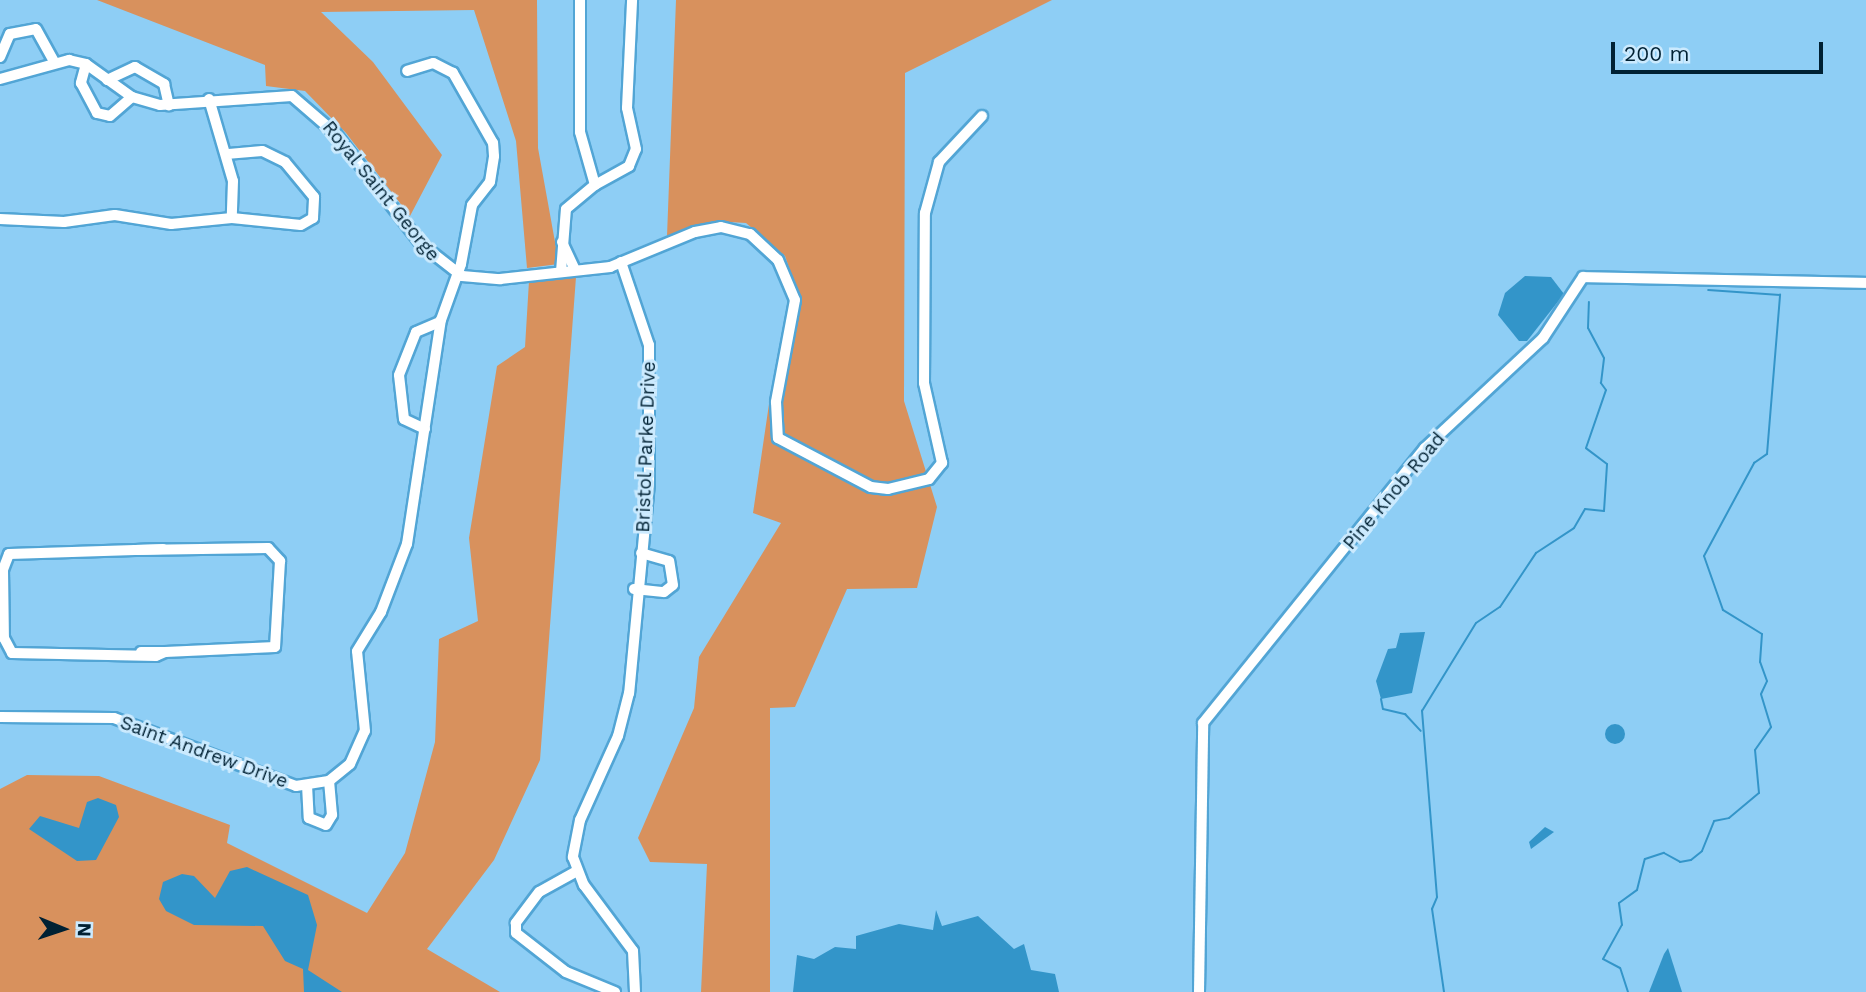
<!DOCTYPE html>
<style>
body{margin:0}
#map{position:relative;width:1866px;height:992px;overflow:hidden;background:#8ecef5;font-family:"Work Sans",sans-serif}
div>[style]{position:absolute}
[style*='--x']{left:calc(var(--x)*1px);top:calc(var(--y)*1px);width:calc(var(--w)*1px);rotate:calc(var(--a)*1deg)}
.green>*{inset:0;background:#d8915d}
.water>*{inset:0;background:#3395c9}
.round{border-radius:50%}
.stream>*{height:2px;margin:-1px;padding:0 1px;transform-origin:1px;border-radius:1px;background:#3395c9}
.roads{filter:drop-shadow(2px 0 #52a5d5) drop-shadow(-2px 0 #52a5d5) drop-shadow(0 2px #52a5d5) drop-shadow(0 -2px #52a5d5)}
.minor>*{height:10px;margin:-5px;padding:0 5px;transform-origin:5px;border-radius:5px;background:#fff}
span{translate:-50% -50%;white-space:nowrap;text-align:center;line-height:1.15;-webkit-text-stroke:6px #cbeafe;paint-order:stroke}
.street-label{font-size:19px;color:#002133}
.north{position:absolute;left:28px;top:894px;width:70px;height:70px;-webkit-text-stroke:5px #cbeafe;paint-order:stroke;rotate:92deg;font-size:19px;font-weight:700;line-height:28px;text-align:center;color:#002133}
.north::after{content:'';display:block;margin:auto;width:24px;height:32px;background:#002133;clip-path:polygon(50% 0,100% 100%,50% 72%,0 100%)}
.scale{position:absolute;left:1611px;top:42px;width:212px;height:32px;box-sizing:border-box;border:4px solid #002133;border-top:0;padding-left:9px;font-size:21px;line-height:24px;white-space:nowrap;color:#002133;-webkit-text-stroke:5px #cbeafe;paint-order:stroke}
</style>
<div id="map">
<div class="green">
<div style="clip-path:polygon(97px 0,537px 0,538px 148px,559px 264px,527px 268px,516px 141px,474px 10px,321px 12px,373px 62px,442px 155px,410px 216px,346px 133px,305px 91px,266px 86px,265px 65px)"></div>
<div style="clip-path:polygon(676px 0,1052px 0,905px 73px,904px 401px,937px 507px,917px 588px,847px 589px,795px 707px,770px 708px,770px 992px,701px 992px,707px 864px,650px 862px,638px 838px,694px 708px,699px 657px,781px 523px,753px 513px,769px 404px,781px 406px,801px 303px,785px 256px,746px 223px,713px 221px,667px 236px)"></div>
<div style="clip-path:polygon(576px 277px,540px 760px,494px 860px,427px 949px,500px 992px,0 992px,0 789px,27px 775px,99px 776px,230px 825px,227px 843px,367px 913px,405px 853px,435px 742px,439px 639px,478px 621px,469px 538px,497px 366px,525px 347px,529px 281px)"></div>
</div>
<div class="water">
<div style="clip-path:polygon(1525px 276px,1551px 277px,1564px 294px,1527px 341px,1519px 341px,1498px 315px,1505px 293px)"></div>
<div style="clip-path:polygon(1425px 632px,1412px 693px,1381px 699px,1376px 681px,1388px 649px,1396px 648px,1400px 633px)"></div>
<div class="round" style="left:1605px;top:724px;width:20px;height:20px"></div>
<div style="clip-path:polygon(98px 798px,116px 805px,119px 817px,96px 860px,77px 861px,29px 829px,40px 816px,79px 828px,87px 802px)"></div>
<div style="clip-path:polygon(1545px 827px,1554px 832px,1531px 849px,1529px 842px)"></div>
<div style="clip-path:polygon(247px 867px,308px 895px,317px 925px,308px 970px,342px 992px,304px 992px,303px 969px,285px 961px,263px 926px,194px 925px,166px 911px,159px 899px,163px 882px,182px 874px,194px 876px,215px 898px,230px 871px)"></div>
<div style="clip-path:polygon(936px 910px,942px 926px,978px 916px,1014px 949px,1024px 944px,1031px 970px,1055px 974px,1059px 992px,793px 992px,797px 955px,814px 959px,835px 947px,856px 949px,856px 936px,899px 924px,933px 930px)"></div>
<div style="clip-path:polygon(1668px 948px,1682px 992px,1649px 992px,1664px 954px)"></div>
</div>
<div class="stream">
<div style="--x:1381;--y:699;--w:10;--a:79"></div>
<div style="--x:1383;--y:709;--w:23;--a:13"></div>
<div style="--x:1405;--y:714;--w:23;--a:47"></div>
<div style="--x:1444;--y:992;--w:84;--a:-98.2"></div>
<div style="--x:1432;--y:909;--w:13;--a:-67"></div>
<div style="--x:1437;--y:897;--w:187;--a:-94.6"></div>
<div style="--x:1422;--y:711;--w:103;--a:-58.5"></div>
<div style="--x:1476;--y:623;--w:29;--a:-34"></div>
<div style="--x:1500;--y:607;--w:65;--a:-56.3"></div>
<div style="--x:1536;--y:553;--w:45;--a:-33.3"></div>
<div style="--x:1574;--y:528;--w:22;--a:-60"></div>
<div style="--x:1585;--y:509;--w:19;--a:6"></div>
<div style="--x:1604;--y:511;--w:47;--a:-86.3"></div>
<div style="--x:1607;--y:464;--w:26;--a:-143"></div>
<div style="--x:1586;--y:448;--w:61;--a:-71"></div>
<div style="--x:1606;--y:390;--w:9;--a:-126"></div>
<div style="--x:1601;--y:383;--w:25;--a:-83"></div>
<div style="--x:1604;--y:358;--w:34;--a:-118"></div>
<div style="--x:1588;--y:328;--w:26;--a:-88"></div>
<div style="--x:1628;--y:992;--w:25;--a:-108"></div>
<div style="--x:1620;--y:968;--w:19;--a:-152"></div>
<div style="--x:1603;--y:959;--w:39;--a:-61"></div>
<div style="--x:1622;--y:925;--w:22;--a:-98"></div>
<div style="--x:1619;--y:903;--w:22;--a:-36"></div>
<div style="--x:1637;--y:890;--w:32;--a:-76"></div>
<div style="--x:1645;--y:859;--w:20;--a:-18"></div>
<div style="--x:1664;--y:853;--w:18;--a:29"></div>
<div style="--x:1680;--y:862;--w:11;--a:-10"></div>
<div style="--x:1691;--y:860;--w:14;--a:-39"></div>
<div style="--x:1702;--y:851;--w:32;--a:-68"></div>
<div style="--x:1714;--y:821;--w:15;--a:-11"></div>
<div style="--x:1729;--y:818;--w:39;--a:-40"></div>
<div style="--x:1759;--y:793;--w:43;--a:-95.3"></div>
<div style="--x:1755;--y:750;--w:28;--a:-55"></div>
<div style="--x:1771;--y:727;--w:34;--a:-107"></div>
<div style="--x:1761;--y:694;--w:14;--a:-65"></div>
<div style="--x:1767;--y:681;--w:20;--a:-110"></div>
<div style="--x:1760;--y:662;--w:28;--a:-86"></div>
<div style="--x:1762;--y:634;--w:46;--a:-148.4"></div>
<div style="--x:1723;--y:610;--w:57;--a:-109.4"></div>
<div style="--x:1704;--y:556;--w:106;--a:-61.7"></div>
<div style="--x:1754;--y:463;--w:16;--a:-35"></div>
<div style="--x:1767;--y:454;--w:160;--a:-85.3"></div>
<div style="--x:1780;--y:295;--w:72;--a:-176"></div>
</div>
<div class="roads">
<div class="minor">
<div style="--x:0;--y:57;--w:25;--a:-67"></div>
<div style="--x:10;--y:34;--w:26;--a:-11"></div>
<div style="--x:36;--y:29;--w:39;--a:61"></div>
<div style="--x:86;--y:64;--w:20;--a:105"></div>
<div style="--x:81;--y:83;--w:34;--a:62"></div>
<div style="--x:97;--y:113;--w:13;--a:13"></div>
<div style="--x:110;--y:116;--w:29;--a:-41"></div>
<div style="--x:0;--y:79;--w:72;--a:-15.4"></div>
<div style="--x:69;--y:60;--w:17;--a:13"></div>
<div style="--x:86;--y:64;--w:57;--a:35.7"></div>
<div style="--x:132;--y:97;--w:29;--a:16"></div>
<div style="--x:160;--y:105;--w:132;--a:-3.9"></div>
<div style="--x:292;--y:96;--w:58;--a:40.8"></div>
<div style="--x:336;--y:134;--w:139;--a:52.3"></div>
<div style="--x:421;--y:244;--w:52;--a:38"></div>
<div style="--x:462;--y:276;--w:38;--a:5"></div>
<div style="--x:500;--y:279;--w:111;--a:-6.2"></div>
<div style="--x:610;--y:267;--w:92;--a:-22.4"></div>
<div style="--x:695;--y:232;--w:26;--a:-11"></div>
<div style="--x:721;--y:227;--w:30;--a:14"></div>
<div style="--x:750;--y:234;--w:38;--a:43"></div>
<div style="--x:778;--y:260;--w:43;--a:67"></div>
<div style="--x:795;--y:300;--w:104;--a:100.6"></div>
<div style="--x:776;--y:402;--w:36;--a:87"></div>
<div style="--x:778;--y:438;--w:105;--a:27.8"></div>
<div style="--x:871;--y:487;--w:17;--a:7"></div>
<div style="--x:888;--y:489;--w:42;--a:-13.7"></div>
<div style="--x:929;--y:479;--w:21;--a:-51"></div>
<div style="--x:942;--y:463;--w:82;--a:-102.7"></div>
<div style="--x:924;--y:383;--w:170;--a:-89.7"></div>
<div style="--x:925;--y:213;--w:53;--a:-74.6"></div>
<div style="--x:939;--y:162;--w:63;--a:-46.9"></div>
<div style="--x:107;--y:80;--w:31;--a:-25"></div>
<div style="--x:135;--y:67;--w:34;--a:30"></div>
<div style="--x:164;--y:84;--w:22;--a:77"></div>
<div style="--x:209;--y:99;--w:85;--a:73.7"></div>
<div style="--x:233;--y:181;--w:37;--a:92"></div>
<div style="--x:595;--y:185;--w:39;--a:-29"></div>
<div style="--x:629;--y:166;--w:18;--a:-68"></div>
<div style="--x:636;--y:149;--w:42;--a:-102.4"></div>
<div style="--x:627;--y:108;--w:108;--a:-87.3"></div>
<div style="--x:0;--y:219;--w:64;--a:2.7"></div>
<div style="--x:64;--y:222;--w:51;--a:-7.8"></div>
<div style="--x:115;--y:215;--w:57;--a:9.1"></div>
<div style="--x:171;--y:224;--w:61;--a:-5.6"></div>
<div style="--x:232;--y:218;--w:69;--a:5.8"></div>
<div style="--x:301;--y:225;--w:14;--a:-30"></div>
<div style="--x:313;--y:218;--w:21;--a:-87"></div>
<div style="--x:314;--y:197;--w:45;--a:-129.6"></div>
<div style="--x:285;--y:162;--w:25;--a:-154"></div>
<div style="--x:262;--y:151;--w:36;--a:175"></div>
<div style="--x:562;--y:242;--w:31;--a:65"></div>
<div style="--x:621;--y:262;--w:88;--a:71.4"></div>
<div style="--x:649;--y:345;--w:138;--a:90"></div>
<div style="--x:649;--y:483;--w:211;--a:95.4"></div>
<div style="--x:629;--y:693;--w:44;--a:104.3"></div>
<div style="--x:618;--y:736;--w:92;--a:114.3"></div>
<div style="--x:580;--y:820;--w:38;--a:101"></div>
<div style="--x:573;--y:857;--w:30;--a:69"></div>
<div style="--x:584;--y:885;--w:82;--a:53.4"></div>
<div style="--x:633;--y:951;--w:41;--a:87.2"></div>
<div style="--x:561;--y:272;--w:63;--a:-85.5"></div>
<div style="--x:566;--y:209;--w:38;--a:-40"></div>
<div style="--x:595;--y:185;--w:55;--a:-105.8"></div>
<div style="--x:580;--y:132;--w:132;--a:-90"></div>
<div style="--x:425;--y:429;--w:23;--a:-155"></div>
<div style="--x:404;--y:419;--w:44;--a:-96.5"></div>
<div style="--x:399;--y:375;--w:46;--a:-68.4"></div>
<div style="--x:416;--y:332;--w:26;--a:-23"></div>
<div style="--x:163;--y:549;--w:28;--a:178"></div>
<div style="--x:135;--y:550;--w:133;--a:-0.9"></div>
<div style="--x:268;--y:548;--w:18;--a:47"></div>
<div style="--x:280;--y:561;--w:86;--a:93.3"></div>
<div style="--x:275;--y:647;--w:110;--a:177.4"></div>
<div style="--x:135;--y:550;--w:126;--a:178.2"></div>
<div style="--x:9;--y:554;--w:17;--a:111"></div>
<div style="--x:3;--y:570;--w:68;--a:89.2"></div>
<div style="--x:4;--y:638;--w:17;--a:62"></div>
<div style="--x:12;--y:653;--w:144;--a:1.2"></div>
<div style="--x:156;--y:656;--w:10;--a:-24"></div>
<div style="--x:165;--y:652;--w:24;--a:180"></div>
<div style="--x:634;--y:589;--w:30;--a:6"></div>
<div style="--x:664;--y:592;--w:11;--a:-38"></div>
<div style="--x:673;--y:585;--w:24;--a:-99"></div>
<div style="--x:669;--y:561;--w:29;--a:-164"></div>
<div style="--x:0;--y:717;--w:114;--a:0.5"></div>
<div style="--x:114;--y:718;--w:194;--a:20.5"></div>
<div style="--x:296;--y:786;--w:33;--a:-9"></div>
<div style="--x:329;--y:781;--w:27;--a:-39"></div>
<div style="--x:350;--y:764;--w:36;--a:-66"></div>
<div style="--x:365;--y:731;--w:80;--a:-95.7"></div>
<div style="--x:357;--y:651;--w:46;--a:-58.4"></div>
<div style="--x:381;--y:612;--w:73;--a:-69.1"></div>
<div style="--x:407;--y:544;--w:227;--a:-81.4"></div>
<div style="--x:441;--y:320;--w:59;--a:-70.3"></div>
<div style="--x:461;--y:264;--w:60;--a:-79.4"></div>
<div style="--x:472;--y:205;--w:29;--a:-52"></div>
<div style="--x:490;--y:182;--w:26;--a:-81"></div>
<div style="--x:494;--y:156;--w:13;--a:-94"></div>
<div style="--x:493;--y:143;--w:81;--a:-119.7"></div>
<div style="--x:453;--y:73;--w:22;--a:-153"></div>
<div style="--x:433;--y:63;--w:27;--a:163"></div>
<div style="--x:307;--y:785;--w:33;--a:87"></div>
<div style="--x:309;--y:818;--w:18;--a:22"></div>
<div style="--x:326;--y:825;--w:12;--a:-59"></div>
<div style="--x:332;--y:815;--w:34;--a:-95"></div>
<div style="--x:577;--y:871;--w:43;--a:151.1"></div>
<div style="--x:539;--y:892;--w:39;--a:127"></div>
<div style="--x:516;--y:923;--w:10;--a:90"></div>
<div style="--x:516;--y:933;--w:63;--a:38"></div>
<div style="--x:566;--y:972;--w:53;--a:22.2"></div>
<div style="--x:1199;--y:992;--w:269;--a:-89.1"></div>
<div style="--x:1203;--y:723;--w:353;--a:-51.1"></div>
<div style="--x:1425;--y:448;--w:161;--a:-43"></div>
<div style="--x:1543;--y:338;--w:73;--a:-56.7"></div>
<div style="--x:1583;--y:277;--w:283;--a:1.2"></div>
</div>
</div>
<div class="street-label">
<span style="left:381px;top:191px;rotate:51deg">Royal Saint George</span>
<span style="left:646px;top:447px;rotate:-88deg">Bristol Parke Drive</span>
<span style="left:1394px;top:491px;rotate:-50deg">Pine Knob Road</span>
<span style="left:204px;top:752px;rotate:20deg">Saint Andrew Drive</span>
</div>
<div class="north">N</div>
<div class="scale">200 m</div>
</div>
